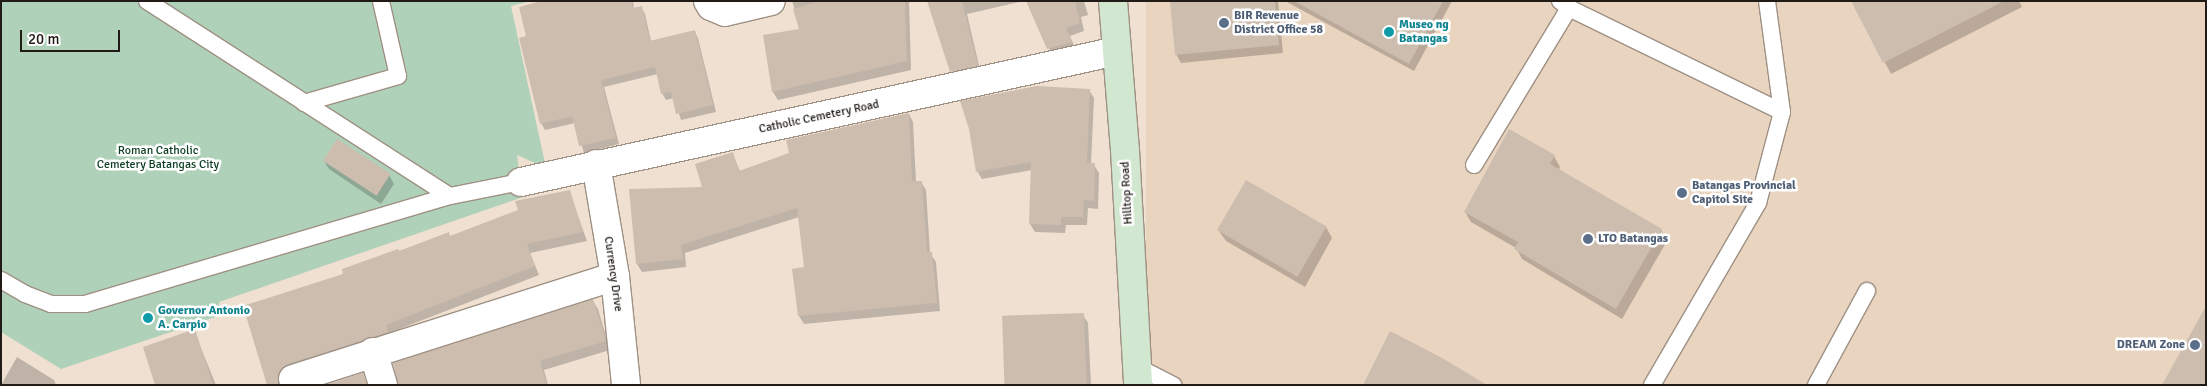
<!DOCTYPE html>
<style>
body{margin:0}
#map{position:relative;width:2207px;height:386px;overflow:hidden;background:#efe0d1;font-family:Signika,sans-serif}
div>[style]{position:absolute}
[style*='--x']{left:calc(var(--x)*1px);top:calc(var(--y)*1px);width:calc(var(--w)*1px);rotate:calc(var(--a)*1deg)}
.built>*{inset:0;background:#e9d4c0;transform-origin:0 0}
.green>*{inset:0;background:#b0d1b9}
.shadow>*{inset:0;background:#0003}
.building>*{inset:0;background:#ccbdaf;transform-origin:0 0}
.roads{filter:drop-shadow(1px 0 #9e9083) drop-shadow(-1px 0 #9e9083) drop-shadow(0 1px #9e9083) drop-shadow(0 -1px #9e9083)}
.lane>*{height:16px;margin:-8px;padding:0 8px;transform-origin:8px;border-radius:8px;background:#fff}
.street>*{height:28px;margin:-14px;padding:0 14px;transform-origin:14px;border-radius:14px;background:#fff}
.secondary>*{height:28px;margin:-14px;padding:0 14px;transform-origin:14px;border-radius:14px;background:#d2e7cf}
.dots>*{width:14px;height:14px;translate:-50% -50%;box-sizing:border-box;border:2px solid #fff;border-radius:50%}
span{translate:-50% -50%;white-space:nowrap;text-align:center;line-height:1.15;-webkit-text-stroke:5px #fff;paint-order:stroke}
.service-label{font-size:12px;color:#4e5e75;font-weight:700}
.left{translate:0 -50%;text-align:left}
.right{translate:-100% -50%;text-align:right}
.culture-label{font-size:12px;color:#0d838f;font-weight:700}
.street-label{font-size:12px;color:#201b16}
.park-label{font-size:12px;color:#0c3d21}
.frame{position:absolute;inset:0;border:2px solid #201b16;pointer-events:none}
.scale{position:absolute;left:20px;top:30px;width:100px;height:22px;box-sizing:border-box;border:2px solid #201b16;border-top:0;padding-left:6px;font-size:15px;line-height:18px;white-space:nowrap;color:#201b16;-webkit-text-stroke:4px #fff;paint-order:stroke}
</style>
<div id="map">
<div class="built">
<div style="left:1146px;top:1px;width:1060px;height:385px"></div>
</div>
<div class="green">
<div style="clip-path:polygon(1px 1px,531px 1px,511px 6px,546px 168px,517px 155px,523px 197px,219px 302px,221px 315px,61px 369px,1px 332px)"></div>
</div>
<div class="shadow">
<div style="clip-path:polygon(551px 1px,633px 1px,634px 9px,641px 7px,645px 14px,651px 41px,694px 31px,698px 38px,716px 112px,681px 120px,674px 98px,666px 100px,662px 93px,658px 74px,604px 87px,619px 144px,584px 153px,575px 123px,545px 130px,541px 123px,528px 37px)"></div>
<div style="clip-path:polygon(792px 1px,909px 1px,911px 70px,778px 100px,773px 92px,801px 30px)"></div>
<div style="clip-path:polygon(928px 1px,1023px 1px,967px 14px,981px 74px,956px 80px)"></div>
<div style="clip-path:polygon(1028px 1px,1084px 1px,1088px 15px,1081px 17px,1084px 31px,1070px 36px,1076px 50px,1053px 57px)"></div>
<div style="clip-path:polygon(1253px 1px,1278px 1px,1283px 53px,1181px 63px,1176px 54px)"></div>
<div style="clip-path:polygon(1285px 1px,1452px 1px,1414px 71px)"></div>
<div style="clip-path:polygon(1853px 1px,2019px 1px,2022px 7px,1891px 74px)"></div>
<div style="clip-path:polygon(1089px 90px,1094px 98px,1091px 164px,1094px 165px,1099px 173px,1098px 209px,1088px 208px,1087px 225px,1066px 225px,1065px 233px,1035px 232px,1030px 224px,1032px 170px,982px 179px,977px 171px)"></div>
<div style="clip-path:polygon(909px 114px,913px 122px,916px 182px,921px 182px,926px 190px,930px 253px,936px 262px,940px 311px,804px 324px,799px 316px,793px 270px,805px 268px,799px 217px,685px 253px,686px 267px,642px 272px,637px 264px,732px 153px,740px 171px)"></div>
<div style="clip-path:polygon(1554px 156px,1560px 167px,1559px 170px,1661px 230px,1667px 241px,1622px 319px,1522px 259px,1516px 248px,1471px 222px,1465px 212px)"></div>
<div style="clip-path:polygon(324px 161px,389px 175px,394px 184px,381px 204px,329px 169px)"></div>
<div style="clip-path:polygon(569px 191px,587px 241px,530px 253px,539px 275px,389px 333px,392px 341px,269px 378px,345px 275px,399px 252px,450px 237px)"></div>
<div style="clip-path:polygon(1326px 227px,1332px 238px,1305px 287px,1226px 241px,1219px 231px)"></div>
<div style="clip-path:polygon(593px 301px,598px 309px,610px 350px,544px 370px,548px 385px,399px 385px)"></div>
<div style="clip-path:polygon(1083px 315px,1088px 323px,1091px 385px,1006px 385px)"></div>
<div style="clip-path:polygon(194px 331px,216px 385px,157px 385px)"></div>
<div style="clip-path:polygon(17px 357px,54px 380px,56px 385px,1px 385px)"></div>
</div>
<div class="building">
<div style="clip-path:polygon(541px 1px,631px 1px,633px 8px,642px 6px,650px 41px,695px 30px,713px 105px,676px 114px,671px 92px,661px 94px,655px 67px,601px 80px,616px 138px,579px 146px,572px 116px,540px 124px,519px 38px,526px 36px,519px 7px)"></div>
<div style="clip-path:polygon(819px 1px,905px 1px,907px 61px,772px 92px,763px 35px,799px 29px,793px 9px)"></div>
<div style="clip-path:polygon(927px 1px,962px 1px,978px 66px,950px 72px)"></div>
<div style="clip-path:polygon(1026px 1px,1075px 1px,1080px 23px,1066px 28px,1072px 42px,1047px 49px)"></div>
<div style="clip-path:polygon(1170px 1px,1275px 1px,1279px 45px,1175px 55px)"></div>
<div style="clip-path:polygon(1294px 1px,1443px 1px,1409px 64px)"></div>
<div style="clip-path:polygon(1851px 1px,2004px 1px,1883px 63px)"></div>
<div style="clip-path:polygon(1037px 86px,1090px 89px,1087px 163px,1095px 163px,1094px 201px,1084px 200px,1083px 217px,1061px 217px,1061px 225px,1029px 224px,1031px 162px,976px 172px,969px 129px,960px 101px)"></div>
<div style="clip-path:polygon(909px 113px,912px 181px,922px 181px,927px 252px,932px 252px,937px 303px,798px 316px,792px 269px,804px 267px,797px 208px,681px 245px,683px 259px,636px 264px,629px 189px,702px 187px,695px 164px,733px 152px,739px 171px,789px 153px,786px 140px)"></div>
<div style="clip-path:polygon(1509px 129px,1555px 155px,1550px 164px,1662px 229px,1616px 309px,1514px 249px,1518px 242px,1464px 212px)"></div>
<div style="left:337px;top:139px;width:64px;height:26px;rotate:33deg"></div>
<div style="left:1246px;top:180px;width:93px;height:58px;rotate:30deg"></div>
<div style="clip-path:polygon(570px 190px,583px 232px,527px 244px,535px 266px,386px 325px,388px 332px,288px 364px,282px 368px,278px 375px,279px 385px,267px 385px,243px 306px,343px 274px,342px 269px,398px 249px,399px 251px,449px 232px,450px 236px,518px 210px,515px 201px)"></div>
<div style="clip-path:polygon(593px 299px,606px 341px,540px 361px,547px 385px,398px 385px,393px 363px)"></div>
<div style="clip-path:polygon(2206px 306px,2206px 385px,2162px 385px)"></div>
<div style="left:1084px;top:313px;width:72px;height:82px;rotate:88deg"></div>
<div style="clip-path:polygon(195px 329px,213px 385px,155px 385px,143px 347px)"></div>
<div style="clip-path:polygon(1390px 331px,1444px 359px,1487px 385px,1363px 385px)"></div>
<div style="clip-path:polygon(363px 373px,367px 385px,326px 385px)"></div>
</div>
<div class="roads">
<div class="lane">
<div style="--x:147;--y:1;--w:360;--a:32.8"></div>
<div style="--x:1560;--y:1;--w:11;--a:38"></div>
<div style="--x:1569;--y:8;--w:237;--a:26"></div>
<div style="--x:304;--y:103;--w:98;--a:-16"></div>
<div style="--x:398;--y:76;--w:77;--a:-102.8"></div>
<div style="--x:1474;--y:165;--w:184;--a:-58.8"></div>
<div style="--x:1;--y:280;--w:28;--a:30"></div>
<div style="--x:25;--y:294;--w:28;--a:21"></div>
<div style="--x:51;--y:304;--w:34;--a:0"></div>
<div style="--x:85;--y:304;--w:381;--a:-16.5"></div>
<div style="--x:450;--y:196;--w:72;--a:-11.2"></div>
<div style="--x:1136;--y:366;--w:42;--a:27.2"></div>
<div style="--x:1652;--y:385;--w:211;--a:-59.8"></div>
<div style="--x:1758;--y:203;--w:94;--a:-75.2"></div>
<div style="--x:1782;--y:112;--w:112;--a:-97.7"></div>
<div style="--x:1816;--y:385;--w:107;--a:-61.5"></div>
</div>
<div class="street">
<div style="--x:708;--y:1;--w:6;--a:59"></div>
<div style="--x:711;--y:6;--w:15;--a:23"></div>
<div style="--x:725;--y:12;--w:47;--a:-13.4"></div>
<div style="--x:596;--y:164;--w:114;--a:80.4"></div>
<div style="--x:615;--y:276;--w:110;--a:84.2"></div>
<div style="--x:521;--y:182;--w:610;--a:-12.4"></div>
<div style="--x:373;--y:352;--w:34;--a:73"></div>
<div style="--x:293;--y:379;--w:338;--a:-17.7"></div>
</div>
<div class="secondary">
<div style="--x:1113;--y:1;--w:149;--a:85.4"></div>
<div style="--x:1125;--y:150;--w:235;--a:86.8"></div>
</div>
</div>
<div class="dots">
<div style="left:1224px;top:23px;background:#5c6f8a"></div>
<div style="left:1389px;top:32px;background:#0f9aa8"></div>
<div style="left:1682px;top:193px;background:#5c6f8a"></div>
<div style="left:1588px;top:239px;background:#5c6f8a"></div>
<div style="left:148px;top:318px;background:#0f9aa8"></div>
<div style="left:2195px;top:345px;background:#5c6f8a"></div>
</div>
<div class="service-label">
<span class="left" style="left:1234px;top:23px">BIR Revenue<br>District Office 58</span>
<span class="left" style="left:1692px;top:193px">Batangas Provincial<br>Capitol Site</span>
<span class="left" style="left:1598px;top:239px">LTO Batangas</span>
<span class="right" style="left:2185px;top:345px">DREAM Zone</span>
</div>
<div class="culture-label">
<span class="left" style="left:1399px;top:32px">Museo ng<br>Batangas</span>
<span class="left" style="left:158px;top:318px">Governor Antonio<br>A. Carpio</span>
</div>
<div class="street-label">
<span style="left:819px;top:117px;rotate:-12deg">Catholic Cemetery Road</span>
<span style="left:1127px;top:193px;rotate:-93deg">Hilltop Road</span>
<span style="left:613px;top:274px;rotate:82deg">Currency Drive</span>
</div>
<div class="park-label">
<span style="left:158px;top:158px">Roman Catholic<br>Cemetery Batangas City</span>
</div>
<div class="frame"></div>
<div class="scale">20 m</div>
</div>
